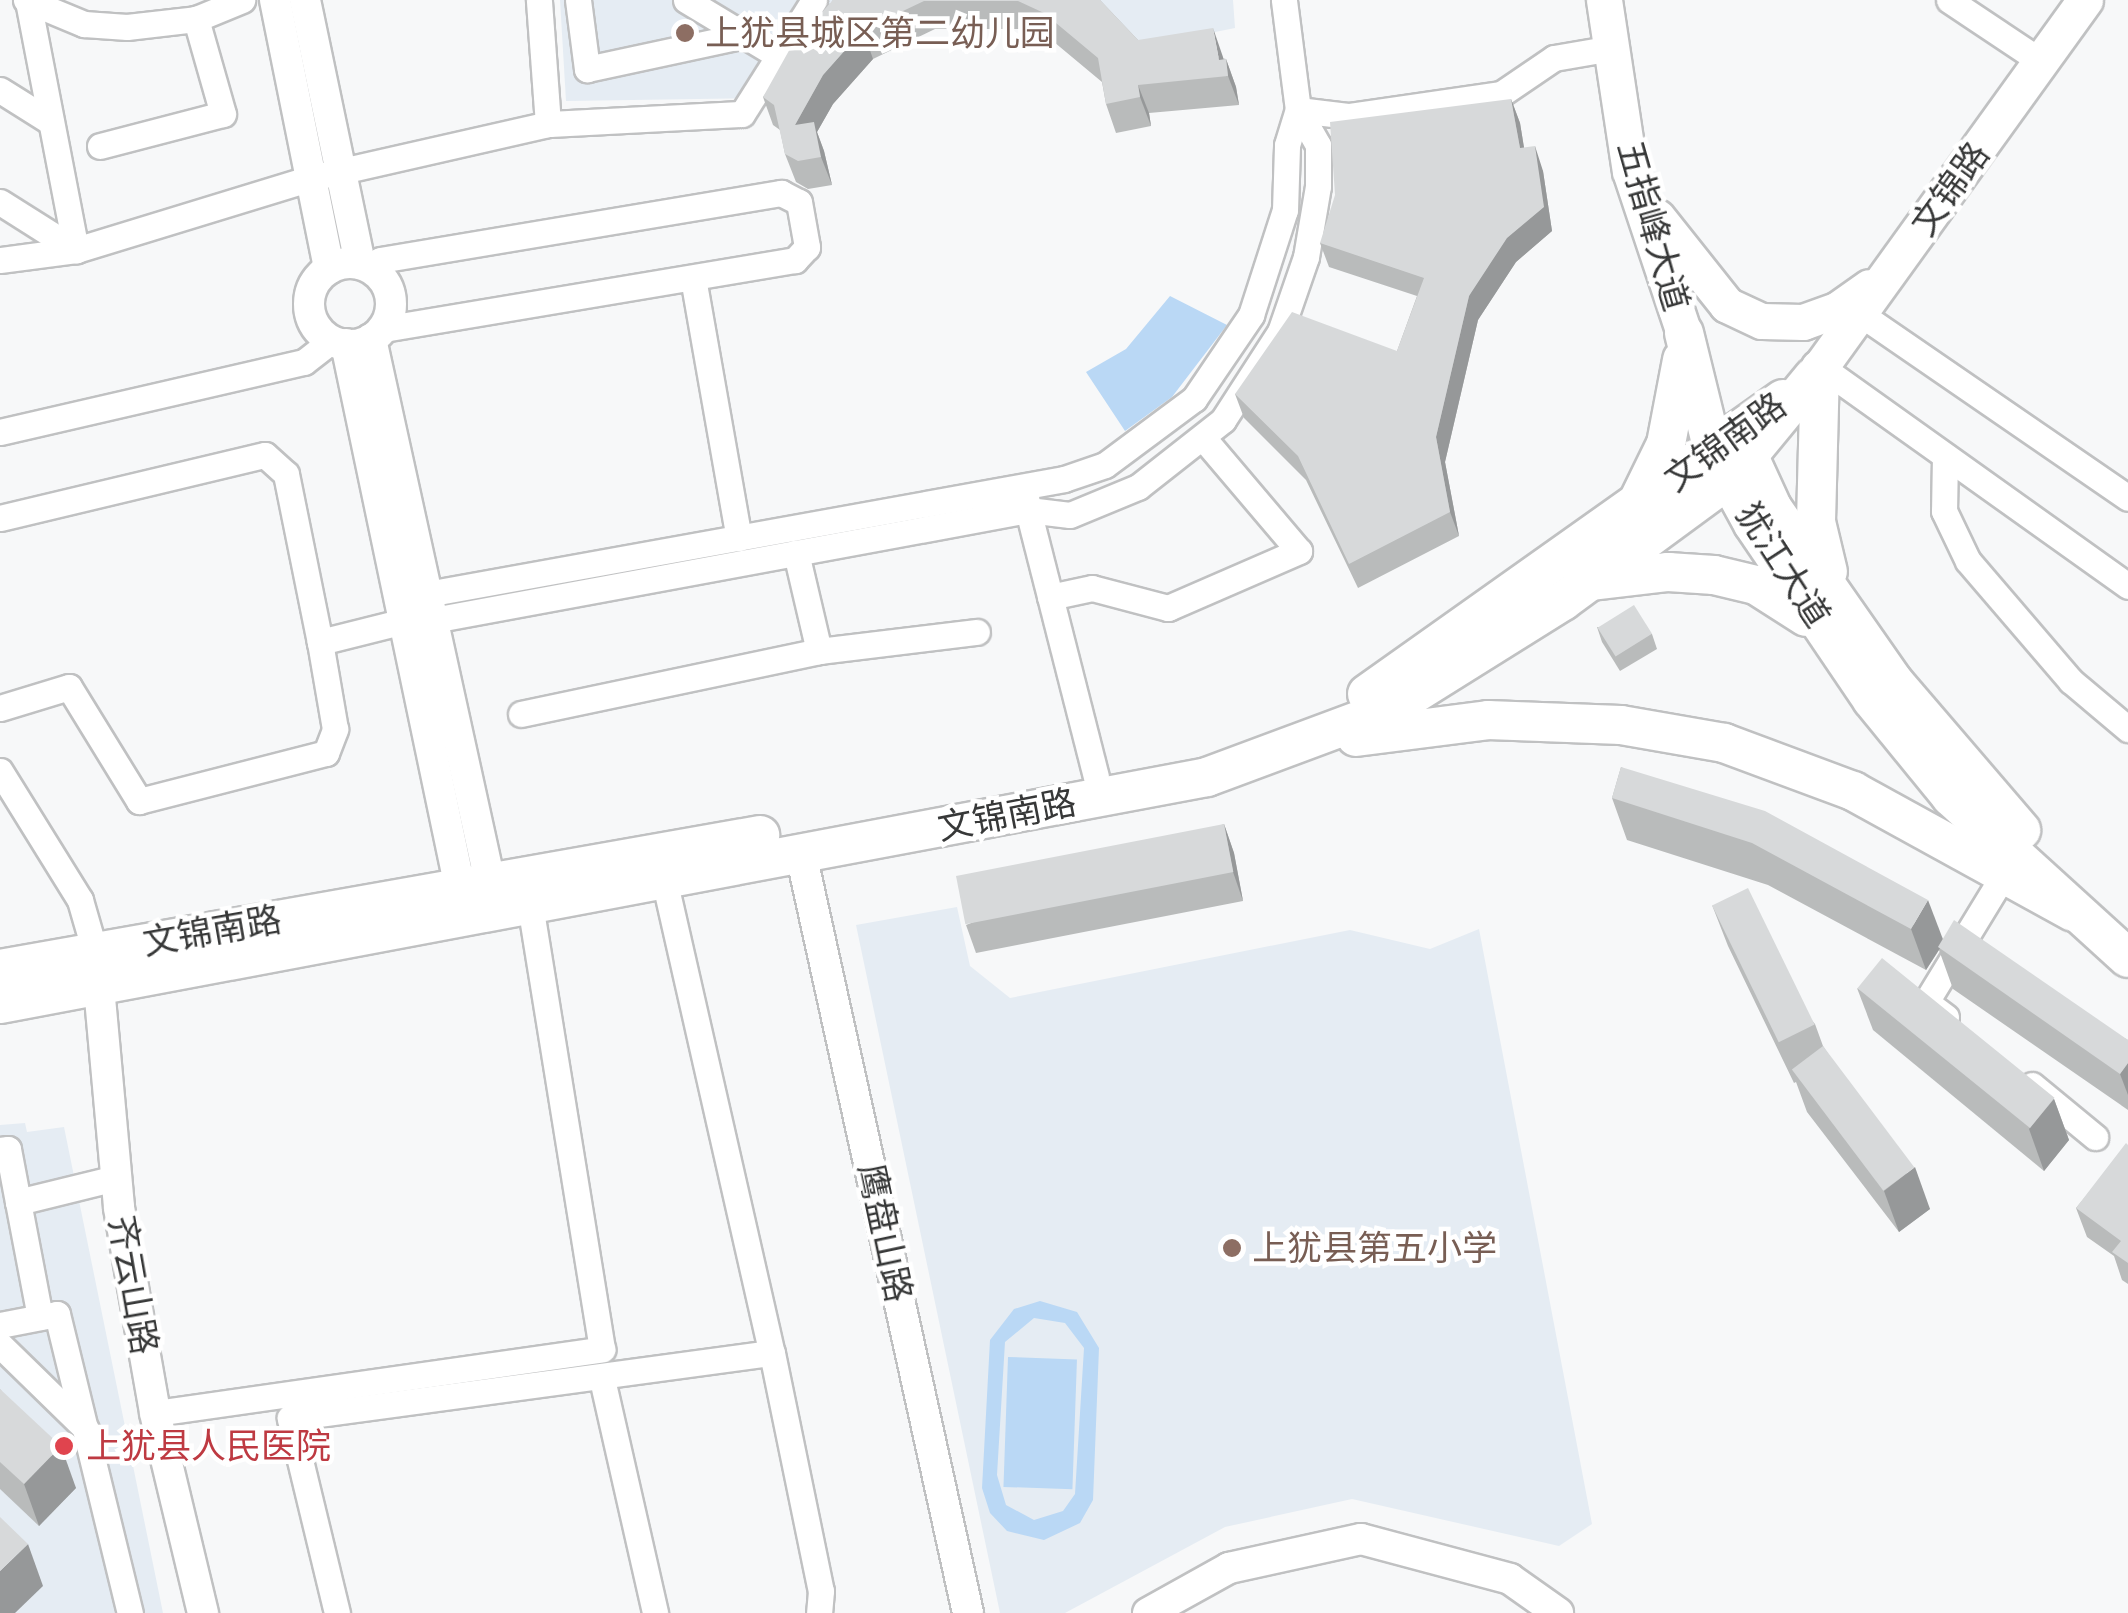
<!DOCTYPE html>
<meta charset="utf-8">
<style>
body{margin:0}
#map{position:relative;width:2128px;height:1613px;overflow:hidden;background:#f7f8f9;font-family:"Fira Sans Condensed","Noto Sans SC",sans-serif}
div>[style]{position:absolute}
[style*='--x']{left:calc(var(--x)*1px);top:calc(var(--y)*1px);width:calc(var(--w)*1px);rotate:calc(var(--a)*1deg)}
.built>*{inset:0;background:#e5ecf3}
.green>*{inset:0;background:#bad8f5;transform-origin:0 0}
.roads{filter:drop-shadow(2px 0 #c0c1c2) drop-shadow(-2px 0 #c0c1c2) drop-shadow(0 2px #c0c1c2) drop-shadow(0 -2px #c0c1c2)}
.minor>*{height:25px;margin:-12.5px;padding:0 12.5px;transform-origin:12.5px;border-radius:12.5px;background:#fff}
.tertiary>*{height:30px;margin:-15px;padding:0 15px;transform-origin:15px;border-radius:15px;background:#fff}
.tertiary>.ring{margin:-15px;padding:0;box-sizing:content-box;background:none;border:30px solid #fff;border-radius:50%}
.secondary>*{height:35px;margin:-17.5px;padding:0 17.5px;transform-origin:17.5px;border-radius:17.5px;background:#fff}
.primary>*{height:38px;margin:-19px;padding:0 19px;transform-origin:19px;border-radius:19px;background:#fff}
.wall>*{inset:0;background:#b9bbbb}
.shaded-wall>*{inset:0;background:#969899}
.building>*{inset:0;background:#d7d9da;transform-origin:0 0}
.dots>*{width:28px;height:28px;translate:-50% -50%;box-sizing:border-box;border:5px solid #fff;border-radius:50%}
span{translate:-50% -50%;white-space:nowrap;text-align:center;line-height:1.15;-webkit-text-stroke:9px #fff;paint-order:stroke}
.education-label{font-size:35px;color:#785e54}
.left{translate:0 -50%;text-align:left}
.street-label{font-size:35px;color:#373838}
.health-label{font-size:35px;color:#be3a42}
</style>
<div id="map">
<div class="built">
<div style="clip-path:polygon(560px 0,843px 0,764px 98px,566px 101px)"></div>
<div style="clip-path:polygon(1081px 0,1233px 0,1235px 28px,1136px 48px)"></div>
<div style="clip-path:polygon(957px 907px,970px 966px,1010px 998px,1350px 930px,1430px 949px,1479px 929px,1592px 1524px,1559px 1546px,1352px 1499px,1225px 1527px,1065px 1613px,1000px 1613px,856px 925px)"></div>
<div style="clip-path:polygon(25px 1123px,27px 1132px,64px 1127px,163px 1613px,0 1613px,0 1125px)"></div>
</div>
<div class="green">
<div style="clip-path:polygon(1170px 296px,1227px 325px,1172px 397px,1125px 431px,1086px 372px,1126px 349px)"></div>
<div style="clip-path:polygon(evenodd,1040px 1301px,1077px 1312px,1099px 1348px,1093px 1500px,1080px 1523px,1044px 1540px,1007px 1531px,990px 1513px,982px 1488px,990px 1340px,1014px 1309px,1040px 1301px,1034px 1318px,1065px 1323px,1084px 1348px,1075px 1494px,1063px 1511px,1034px 1520px,1006px 1505px,997px 1475px,1005px 1342px,1034px 1318px)"></div>
<div style="left:1008px;top:1357px;width:69px;height:130px;rotate:2deg"></div>
</div>
<div class="roads">
<div class="minor">
<div style="--x:26;--y:0;--w:63;--a:22.5"></div>
<div style="--x:84;--y:24;--w:43;--a:4"></div>
<div style="--x:127;--y:27;--w:69;--a:-6.6"></div>
<div style="--x:196;--y:19;--w:50;--a:-22.4"></div>
<div style="--x:578;--y:0;--w:70;--a:82.6"></div>
<div style="--x:587;--y:69;--w:163;--a:-12.1"></div>
<div style="--x:686;--y:0;--w:109;--a:31.1"></div>
<div style="--x:1949;--y:0;--w:112;--a:33.7"></div>
<div style="--x:28;--y:1;--w:254;--a:79.1"></div>
<div style="--x:76;--y:250;--w:246;--a:-17"></div>
<div style="--x:311;--y:178;--w:243;--a:-12.8"></div>
<div style="--x:548;--y:124;--w:124;--a:-94.2"></div>
<div style="--x:0;--y:90;--w:60;--a:32.1"></div>
<div style="--x:1298;--y:110;--w:50;--a:6.8"></div>
<div style="--x:1348;--y:116;--w:155;--a:-8.2"></div>
<div style="--x:1501;--y:94;--w:64;--a:-34.2"></div>
<div style="--x:1554;--y:58;--w:59;--a:-9.8"></div>
<div style="--x:548;--y:124;--w:194;--a:-3"></div>
<div style="--x:742;--y:114;--w:135;--a:-57.7"></div>
<div style="--x:100;--y:146;--w:127;--a:-14.6"></div>
<div style="--x:223;--y:114;--w:99;--a:-105.9"></div>
<div style="--x:0;--y:202;--w:90;--a:32.3"></div>
<div style="--x:76;--y:250;--w:77;--a:172.5"></div>
<div style="--x:373;--y:269;--w:11;--a:-52"></div>
<div style="--x:380;--y:260;--w:407;--a:-9.5"></div>
<div style="--x:781;--y:193;--w:20;--a:27"></div>
<div style="--x:799;--y:202;--w:46;--a:79.9"></div>
<div style="--x:807;--y:247;--w:18;--a:133"></div>
<div style="--x:795;--y:260;--w:417;--a:170.5"></div>
<div style="--x:693;--y:278;--w:264;--a:80"></div>
<div style="--x:1859;--y:313;--w:326;--a:34.5"></div>
<div style="--x:1821;--y:367;--w:377;--a:35.5"></div>
<div style="--x:0;--y:432;--w:312;--a:-13"></div>
<div style="--x:304;--y:362;--w:36;--a:-38"></div>
<div style="--x:1945;--y:456;--w:55;--a:91"></div>
<div style="--x:1944;--y:511;--w:55;--a:64.4"></div>
<div style="--x:1968;--y:561;--w:158;--a:49.4"></div>
<div style="--x:2071;--y:681;--w:75;--a:40.1"></div>
<div style="--x:1026;--y:497;--w:13;--a:81"></div>
<div style="--x:1028;--y:510;--w:42;--a:6.8"></div>
<div style="--x:1070;--y:515;--w:74;--a:-22.4"></div>
<div style="--x:1138;--y:487;--w:108;--a:-38.2"></div>
<div style="--x:1223;--y:420;--w:105;--a:-57.1"></div>
<div style="--x:1280;--y:332;--w:79;--a:-70.9"></div>
<div style="--x:1306;--y:257;--w:72;--a:-80.4"></div>
<div style="--x:1318;--y:186;--w:41;--a:-90"></div>
<div style="--x:1318;--y:145;--w:40;--a:-119.7"></div>
<div style="--x:1298;--y:110;--w:111;--a:-97.3"></div>
<div style="--x:0;--y:518;--w:272;--a:-13.4"></div>
<div style="--x:265;--y:455;--w:28;--a:42"></div>
<div style="--x:286;--y:474;--w:171;--a:78.6"></div>
<div style="--x:320;--y:642;--w:87;--a:-14"></div>
<div style="--x:427;--y:594;--w:647;--a:-10.23"></div>
<div style="--x:1064;--y:479;--w:43;--a:-18.9"></div>
<div style="--x:1105;--y:465;--w:111;--a:-36.6"></div>
<div style="--x:1194;--y:399;--w:102;--a:-55.8"></div>
<div style="--x:1251;--y:315;--w:110;--a:-72.1"></div>
<div style="--x:1285;--y:210;--w:65;--a:-88.2"></div>
<div style="--x:1287;--y:145;--w:37;--a:-73"></div>
<div style="--x:1050;--y:597;--w:43;--a:-12.1"></div>
<div style="--x:1092;--y:588;--w:79;--a:14.7"></div>
<div style="--x:1168;--y:608;--w:143;--a:-23.5"></div>
<div style="--x:1299;--y:551;--w:147;--a:-130.3"></div>
<div style="--x:433;--y:620;--w:605;--a:-10.47"></div>
<div style="--x:1028;--y:510;--w:275;--a:75.7"></div>
<div style="--x:819;--y:651;--w:159;--a:-6.9"></div>
<div style="--x:0;--y:708;--w:72;--a:-16.9"></div>
<div style="--x:69;--y:687;--w:134;--a:58.4"></div>
<div style="--x:139;--y:801;--w:193;--a:-14.4"></div>
<div style="--x:326;--y:753;--w:26;--a:-69"></div>
<div style="--x:335;--y:729;--w:88;--a:-99.8"></div>
<div style="--x:521;--y:714;--w:305;--a:-11.9"></div>
<div style="--x:819;--y:651;--w:101;--a:-103.2"></div>
<div style="--x:0;--y:771;--w:152;--a:58.2"></div>
<div style="--x:80;--y:900;--w:54;--a:73.9"></div>
<div style="--x:664;--y:879;--w:486;--a:77.2"></div>
<div style="--x:772;--y:1353;--w:243;--a:78.4"></div>
<div style="--x:821;--y:1591;--w:22;--a:95"></div>
<div style="--x:1946;--y:1017;--w:25;--a:-143"></div>
<div style="--x:1926;--y:1002;--w:150;--a:-58.6"></div>
<div style="--x:2032;--y:1085;--w:82;--a:39.5"></div>
<div style="--x:0;--y:1150;--w:8;--a:-7"></div>
<div style="--x:8;--y:1149;--w:54;--a:79.3"></div>
<div style="--x:40;--y:1317;--w:117;--a:-100.8"></div>
<div style="--x:18;--y:1202;--w:101;--a:-13.8"></div>
<div style="--x:0;--y:1325;--w:58;--a:-10.9"></div>
<div style="--x:57;--y:1314;--w:308;--a:76.3"></div>
<div style="--x:0;--y:1345;--w:120;--a:44.3"></div>
<div style="--x:602;--y:1379;--w:240;--a:77.2"></div>
<div style="--x:155;--y:1413;--w:452;--a:-8.1"></div>
<div style="--x:602;--y:1349;--w:450;--a:-99.2"></div>
<div style="--x:337;--y:1613;--w:201;--a:-103.6"></div>
<div style="--x:290;--y:1418;--w:486;--a:-7.7"></div>
</div>
<div class="tertiary">
<div style="--x:275;--y:0;--w:274;--a:78.6"></div>
<div style="--x:305;--y:0;--w:270;--a:78.2"></div>
<div class="ring" style="left:309px;top:263px;width:52px;height:52px"></div>
<div style="--x:371;--y:339;--w:556;--a:77.64"></div>
<div style="--x:346;--y:344;--w:556;--a:78.16"></div>
<div style="--x:801;--y:854;--w:777;--a:77.59"></div>
<div style="--x:97;--y:965;--w:244;--a:84.8"></div>
<div style="--x:119;--y:1208;--w:208;--a:80"></div>
<div style="--x:155;--y:1413;--w:206;--a:76.5"></div>
<div style="--x:1148;--y:1613;--w:93;--a:-29.1"></div>
<div style="--x:1229;--y:1568;--w:135;--a:-12.4"></div>
<div style="--x:1361;--y:1539;--w:154;--a:15"></div>
<div style="--x:1510;--y:1579;--w:59;--a:35.3"></div>
</div>
<div class="secondary">
<div style="--x:1604;--y:0;--w:173;--a:81.4"></div>
<div style="--x:1630;--y:171;--w:171;--a:71.6"></div>
<div style="--x:1657;--y:217;--w:112;--a:51.5"></div>
<div style="--x:1727;--y:305;--w:38;--a:25"></div>
<div style="--x:1762;--y:321;--w:41;--a:1.4"></div>
<div style="--x:1803;--y:322;--w:37;--a:-20"></div>
<div style="--x:1838;--y:309;--w:38;--a:-35"></div>
<div style="--x:1813;--y:377;--w:465;--a:-54.2"></div>
</div>
<div class="primary">
<div style="--x:1684;--y:333;--w:122;--a:76.2"></div>
<div style="--x:1713;--y:451;--w:83;--a:61.3"></div>
<div style="--x:1753;--y:524;--w:212;--a:55.9"></div>
<div style="--x:1872;--y:700;--w:125;--a:50.8"></div>
<div style="--x:1951;--y:797;--w:239;--a:42.3"></div>
<div style="--x:1820;--y:369;--w:153;--a:91.5"></div>
<div style="--x:1816;--y:522;--w:51;--a:76.5"></div>
<div style="--x:1740;--y:437;--w:77;--a:65.4"></div>
<div style="--x:1772;--y:507;--w:215;--a:55.1"></div>
<div style="--x:1895;--y:683;--w:194;--a:49.4"></div>
<div style="--x:1640;--y:497;--w:59;--a:-63.9"></div>
<div style="--x:1666;--y:444;--w:86;--a:-79.2"></div>
<div style="--x:1592;--y:581;--w:77;--a:-6.8"></div>
<div style="--x:1668;--y:572;--w:46;--a:3.7"></div>
<div style="--x:1714;--y:575;--w:43;--a:13.4"></div>
<div style="--x:1756;--y:585;--w:59;--a:32.6"></div>
<div style="--x:1367;--y:694;--w:510;--a:-35.34"></div>
<div style="--x:1356;--y:737;--w:133;--a:-7.3"></div>
<div style="--x:1488;--y:720;--w:133;--a:2.2"></div>
<div style="--x:1621;--y:725;--w:105;--a:9.9"></div>
<div style="--x:1724;--y:743;--w:138;--a:20.4"></div>
<div style="--x:1853;--y:791;--w:251;--a:28.8"></div>
<div style="--x:0;--y:969;--w:772;--a:-10"></div>
<div style="--x:0;--y:1004;--w:1228;--a:-10.65"></div>
<div style="--x:1207;--y:777;--w:195;--a:-20.4"></div>
<div style="--x:1390;--y:709;--w:204;--a:-32"></div>
<div style="--x:1563;--y:601;--w:206;--a:-36.3"></div>
<div style="--x:1729;--y:479;--w:132;--a:-50.5"></div>
</div>
</div>
<div class="wall">
<div style="clip-path:polygon(833px 0,1100px 0,1138px 40px,1226px 59px,1236px 87px,1239px 105px,1149px 113px,1151px 126px,1116px 133px,1106px 104px,1102px 82px,1054px 42px,1029px 29px,935px 29px,873px 59px,833px 104px,817px 132px,824px 151px,832px 185px,808px 189px,796px 182px,785px 154px,780px 130px,773px 125px,763px 97px)"></div>
<div style="clip-path:polygon(1511px 99px,1520px 123px,1524px 148px,1543px 171px,1552px 231px,1516px 262px,1478px 320px,1445px 462px,1459px 536px,1358px 588px,1306px 480px,1244px 418px,1235px 394px,1397px 351px,1417px 296px,1329px 267px,1320px 243px)"></div>
<div style="clip-path:polygon(1597px 627px,1652px 634px,1657px 649px,1620px 671px,1602px 642px)"></div>
<div style="clip-path:polygon(1621px 767px,2128px 1040px,2128px 1110px,1953px 989px,1939px 950px,1926px 970px,1768px 885px,1627px 840px,1612px 798px)"></div>
<div style="clip-path:polygon(1224px 824px,1234px 853px,1243px 901px,976px 953px,966px 925px)"></div>
<div style="clip-path:polygon(1712px 905px,1815px 1024px,1823px 1046px,1930px 1209px,1899px 1232px,1807px 1112px,1796px 1082px,1794px 1083px,1728px 946px)"></div>
<div style="clip-path:polygon(1857px 988px,2054px 1099px,2069px 1140px,2044px 1171px,1873px 1030px)"></div>
<div style="clip-path:polygon(2128px 1145px,2128px 1284px,2122px 1280px,2114px 1256px,2087px 1237px,2076px 1208px)"></div>
<div style="clip-path:polygon(0 1389px,76px 1488px,39px 1526px,0 1489px)"></div>
</div>
<div class="shaded-wall">
<div style="clip-path:polygon(1213px 28px,1223px 57px,1227px 77px,1219px 60px)"></div>
<div style="clip-path:polygon(863px 30px,873px 59px,833px 104px,817px 132px,824px 151px,832px 185px,821px 157px,795px 125px,823px 75px)"></div>
<div style="clip-path:polygon(1226px 59px,1236px 87px,1239px 105px,1228px 76px)"></div>
<div style="clip-path:polygon(1138px 85px,1149px 113px,1151px 126px,1140px 97px)"></div>
<div style="clip-path:polygon(1511px 99px,1520px 123px,1528px 172px,1520px 148px)"></div>
<div style="clip-path:polygon(1535px 146px,1543px 171px,1552px 231px,1516px 262px,1478px 320px,1445px 462px,1459px 536px,1450px 512px,1436px 437px,1469px 296px)"></div>
<div style="clip-path:polygon(1224px 824px,1234px 853px,1243px 901px,1233px 872px)"></div>
<div style="clip-path:polygon(1928px 900px,1944px 942px,1926px 970px,1911px 929px)"></div>
<div style="clip-path:polygon(2128px 1063px,2128px 1095px,2120px 1074px)"></div>
<div style="clip-path:polygon(2054px 1099px,2069px 1140px,2044px 1171px,2029px 1129px)"></div>
<div style="clip-path:polygon(1915px 1167px,1930px 1209px,1899px 1232px,1884px 1191px)"></div>
<div style="clip-path:polygon(61px 1446px,76px 1488px,39px 1526px,24px 1484px)"></div>
<div style="clip-path:polygon(28px 1544px,43px 1586px,15px 1613px,0 1613px,0 1571px)"></div>
</div>
<div class="building">
<div style="clip-path:polygon(833px 0,1100px 0,1138px 40px,1213px 28px,1219px 60px,1226px 59px,1228px 76px,1138px 85px,1140px 97px,1106px 104px,1098px 58px,1044px 13px,1018px 1px,924px 1px,863px 30px,823px 75px,795px 125px,814px 122px,821px 157px,798px 161px,785px 154px,774px 105px,763px 97px,791px 47px)"></div>
<div style="clip-path:polygon(1511px 99px,1520px 148px,1535px 146px,1544px 207px,1507px 238px,1469px 296px,1436px 437px,1450px 512px,1349px 564px,1298px 456px,1235px 394px,1292px 312px,1397px 351px,1424px 278px,1320px 243px,1335px 195px,1330px 122px)"></div>
<div style="left:1634px;top:605px;width:34px;height:43px;rotate:58deg"></div>
<div style="clip-path:polygon(1621px 767px,1765px 811px,1928px 900px,1911px 929px,1752px 843px,1612px 798px)"></div>
<div style="left:1224px;top:824px;width:49px;height:273px;rotate:79deg"></div>
<div style="left:1748px;top:888px;width:152px;height:40px;rotate:64deg"></div>
<div style="clip-path:polygon(1954px 920px,2128px 1040px,2128px 1063px,2120px 1074px,1938px 947px)"></div>
<div style="left:1882px;top:958px;width:222px;height:39px;rotate:39deg"></div>
<div style="left:1823px;top:1046px;width:152px;height:39px;rotate:53deg"></div>
<div style="clip-path:polygon(2126px 1143px,2128px 1145px,2128px 1263px,2112px 1252px,2121px 1241px,2076px 1208px)"></div>
<div style="clip-path:polygon(0 1389px,61px 1446px,24px 1484px,0 1462px)"></div>
<div style="clip-path:polygon(0 1517px,28px 1544px,0 1571px)"></div>
</div>
<div class="dots">
<div style="left:685px;top:33px;background:#8d6e63"></div>
<div style="left:1232px;top:1248px;background:#8d6e63"></div>
<div style="left:64px;top:1446px;background:#e0444e"></div>
</div>
<div class="education-label">
<span class="left" style="left:705px;top:33px">上犹县城区第二幼儿园</span>
<span class="left" style="left:1252px;top:1248px">上犹县第五小学</span>
</div>
<div class="street-label">
<span style="left:1950px;top:189px;rotate:-54deg">文锦路</span>
<span style="left:1653px;top:226px;rotate:74deg">五指峰大道</span>
<span style="left:1725px;top:442px;rotate:-36deg">文锦南路</span>
<span style="left:1783px;top:565px;rotate:57deg">犹江大道</span>
<span style="left:1007px;top:815px;rotate:-11deg">文锦南路</span>
<span style="left:212px;top:931px;rotate:-10deg">文锦南路</span>
<span style="left:885px;top:1233px;rotate:78deg">鹰盘山路</span>
<span style="left:133px;top:1285px;rotate:80deg">齐云山路</span>
</div>
<div class="health-label">
<span class="left" style="left:86px;top:1446px">上犹县人民医院</span>
</div>
</div>
